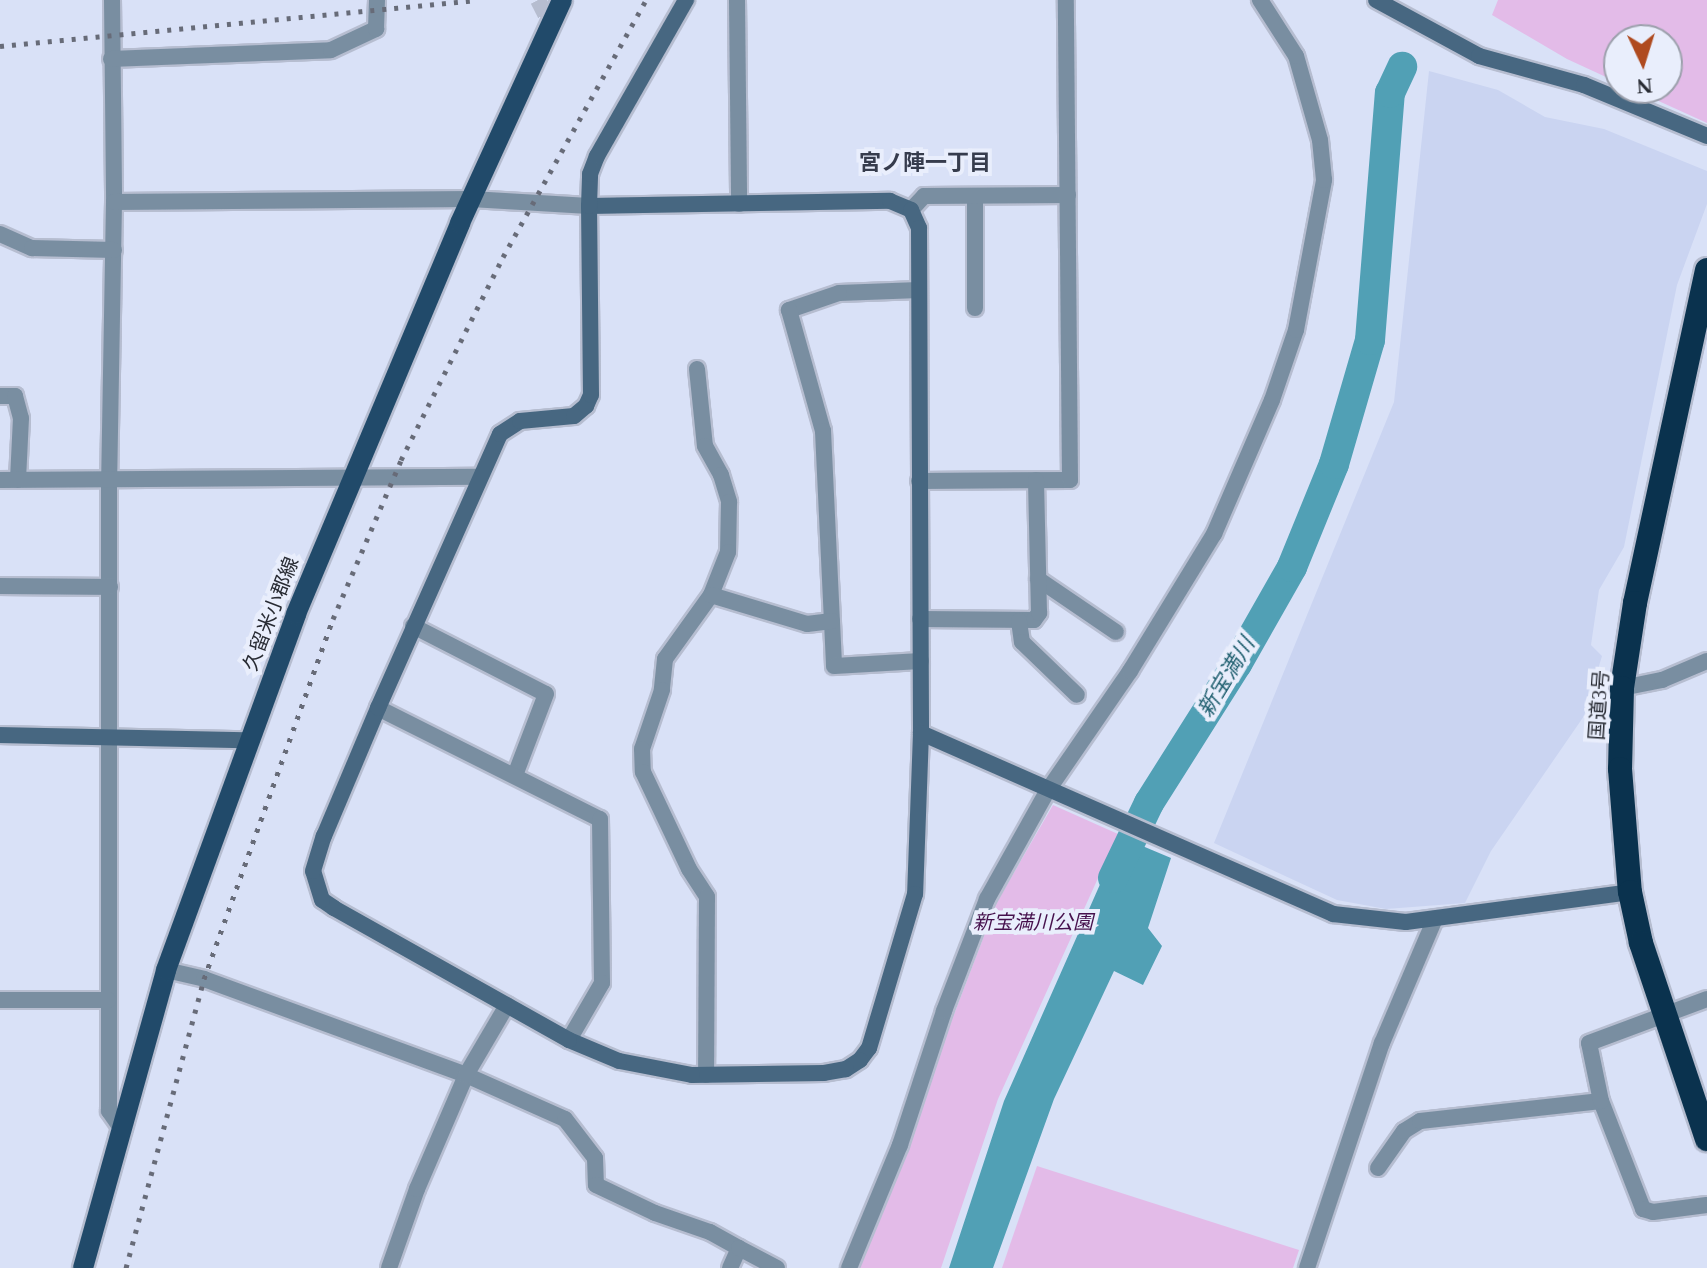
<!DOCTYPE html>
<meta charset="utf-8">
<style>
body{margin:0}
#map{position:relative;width:1707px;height:1268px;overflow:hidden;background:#d9e1f7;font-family:"Times New Roman","Noto Sans JP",serif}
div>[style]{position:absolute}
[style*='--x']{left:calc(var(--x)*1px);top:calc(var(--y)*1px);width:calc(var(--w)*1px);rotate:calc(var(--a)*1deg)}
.built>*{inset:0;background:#cad4f1}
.green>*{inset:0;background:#e3bbe8}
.water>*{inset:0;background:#51a0b5}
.river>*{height:30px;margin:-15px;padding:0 15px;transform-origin:15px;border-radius:15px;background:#51a0b5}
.street-tunnel>*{height:16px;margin-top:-8px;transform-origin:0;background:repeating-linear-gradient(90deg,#b6bdd0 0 16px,transparent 0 24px)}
.roads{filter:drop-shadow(2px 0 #b6bdd0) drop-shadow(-2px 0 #b6bdd0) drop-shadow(0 2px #b6bdd0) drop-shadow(0 -2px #b6bdd0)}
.street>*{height:16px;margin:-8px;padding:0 8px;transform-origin:8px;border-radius:8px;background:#798ea1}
.secondary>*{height:16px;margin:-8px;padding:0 8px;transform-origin:8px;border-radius:8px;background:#476781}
.primary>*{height:20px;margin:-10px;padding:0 10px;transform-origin:10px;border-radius:10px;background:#214a6a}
.highway>*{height:24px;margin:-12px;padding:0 12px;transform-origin:12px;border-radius:12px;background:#0a324e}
.rail>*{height:5px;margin-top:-2.5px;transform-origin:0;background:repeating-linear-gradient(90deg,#676b78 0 4px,transparent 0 12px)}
span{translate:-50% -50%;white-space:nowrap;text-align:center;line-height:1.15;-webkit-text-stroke:8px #e9eefc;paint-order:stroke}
.street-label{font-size:20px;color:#282b33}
.park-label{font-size:20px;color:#46114d;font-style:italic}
.neighbourhood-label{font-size:22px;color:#363c4d;font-weight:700}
.water-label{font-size:22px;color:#216070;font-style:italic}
.north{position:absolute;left:1603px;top:24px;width:80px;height:80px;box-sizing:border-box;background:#e9eefc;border:2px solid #9ca0ac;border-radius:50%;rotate:176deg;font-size:22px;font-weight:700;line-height:32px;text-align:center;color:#282b33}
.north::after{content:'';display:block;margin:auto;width:28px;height:36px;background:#af4a1f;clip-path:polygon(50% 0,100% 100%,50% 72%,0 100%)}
</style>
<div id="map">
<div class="built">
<div style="clip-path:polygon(1429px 71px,1498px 90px,1545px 117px,1604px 129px,1707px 171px,1707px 204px,1677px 285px,1624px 547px,1599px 590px,1591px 645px,1602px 656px,1584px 716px,1491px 851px,1465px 903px,1386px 909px,1337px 900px,1214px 843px,1394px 402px)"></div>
</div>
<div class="green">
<div style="clip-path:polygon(1498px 0,1707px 0,1707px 123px,1630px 88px,1667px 88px,1667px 40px,1619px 40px,1619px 83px,1567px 59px,1492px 15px)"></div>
<div style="clip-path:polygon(1053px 805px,1118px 834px,998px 1099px,941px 1268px,857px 1268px,997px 902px)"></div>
<div style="clip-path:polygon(1037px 1166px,1299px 1250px,1293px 1268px,1002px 1268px)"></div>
</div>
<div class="water">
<div style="clip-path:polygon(1121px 837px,1171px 858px,1148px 928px,1162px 946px,1143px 985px,1114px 971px,1054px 1099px,993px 1268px,949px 1268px,1004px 1101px)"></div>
</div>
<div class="river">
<div style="--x:1113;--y:878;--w:83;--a:-64.4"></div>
<div style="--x:1149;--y:803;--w:165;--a:-57.7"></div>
<div style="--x:1237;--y:664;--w:112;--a:-60.4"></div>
<div style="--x:1292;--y:567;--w:111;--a:-67.8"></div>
<div style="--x:1334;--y:464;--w:129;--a:-73.8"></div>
<div style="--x:1370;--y:340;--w:248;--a:-85.4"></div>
<div style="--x:1390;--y:93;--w:29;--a:-65"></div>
</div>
<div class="street-tunnel">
<div style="--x:538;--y:0;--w:27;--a:63"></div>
</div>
<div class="roads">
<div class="street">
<div style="--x:112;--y:0;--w:202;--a:89.4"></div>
<div style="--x:114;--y:202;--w:278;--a:91"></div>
<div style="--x:109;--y:480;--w:631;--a:90"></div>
<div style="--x:109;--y:1111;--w:24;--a:55"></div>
<div style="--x:737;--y:0;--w:204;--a:89.4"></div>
<div style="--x:111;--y:59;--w:220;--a:-2.3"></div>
<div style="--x:331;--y:50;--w:50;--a:-25"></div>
<div style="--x:376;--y:29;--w:29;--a:-88"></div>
<div style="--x:975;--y:196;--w:112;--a:90"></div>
<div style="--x:114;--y:202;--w:357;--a:-0.5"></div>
<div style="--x:471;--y:199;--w:118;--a:3.4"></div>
<div style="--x:911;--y:210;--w:19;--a:-47"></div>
<div style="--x:924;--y:196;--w:144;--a:-0.4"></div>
<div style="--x:0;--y:234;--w:35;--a:24"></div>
<div style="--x:32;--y:248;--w:82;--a:1.4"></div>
<div style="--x:919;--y:290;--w:80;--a:177.9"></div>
<div style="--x:839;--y:293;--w:53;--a:161.2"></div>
<div style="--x:789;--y:310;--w:126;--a:74.3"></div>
<div style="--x:823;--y:431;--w:235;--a:87.3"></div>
<div style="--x:834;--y:666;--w:87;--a:-3.3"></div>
<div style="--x:697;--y:369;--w:77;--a:84.1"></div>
<div style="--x:705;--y:446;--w:33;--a:61"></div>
<div style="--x:721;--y:475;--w:28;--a:73"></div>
<div style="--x:729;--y:502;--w:50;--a:91.1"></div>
<div style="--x:728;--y:552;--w:46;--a:111.6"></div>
<div style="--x:711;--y:595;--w:79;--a:125.7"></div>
<div style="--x:665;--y:659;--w:31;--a:96"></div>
<div style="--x:662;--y:690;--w:62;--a:108.7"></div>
<div style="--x:642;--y:749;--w:23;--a:88"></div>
<div style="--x:643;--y:772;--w:107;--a:64.6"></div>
<div style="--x:689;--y:869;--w:33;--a:57"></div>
<div style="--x:707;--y:897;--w:178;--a:90.3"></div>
<div style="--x:0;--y:396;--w:15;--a:0"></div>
<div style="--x:15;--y:396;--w:23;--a:75"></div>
<div style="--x:21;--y:418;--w:62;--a:92.8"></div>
<div style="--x:0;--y:480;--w:479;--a:-0.4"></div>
<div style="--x:919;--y:481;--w:151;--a:-0.4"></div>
<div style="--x:1070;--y:480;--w:480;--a:-90.5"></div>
<div style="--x:1038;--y:579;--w:94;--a:34.2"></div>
<div style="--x:0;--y:586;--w:110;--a:0.5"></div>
<div style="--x:711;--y:595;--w:100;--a:16.8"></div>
<div style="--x:807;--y:624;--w:25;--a:-7"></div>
<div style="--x:920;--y:619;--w:114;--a:0.5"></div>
<div style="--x:1034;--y:620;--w:9;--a:-54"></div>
<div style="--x:1039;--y:613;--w:133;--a:-91.3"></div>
<div style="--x:1019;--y:621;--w:21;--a:82"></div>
<div style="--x:1022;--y:642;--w:76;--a:43.9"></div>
<div style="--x:413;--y:626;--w:149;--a:27.1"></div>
<div style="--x:546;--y:694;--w:87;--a:110.9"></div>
<div style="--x:1622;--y:688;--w:41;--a:-11.3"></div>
<div style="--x:1662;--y:680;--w:49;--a:-22.9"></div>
<div style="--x:378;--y:708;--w:248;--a:26.6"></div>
<div style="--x:600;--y:819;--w:164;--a:89.3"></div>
<div style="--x:602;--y:983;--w:66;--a:120.1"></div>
<div style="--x:166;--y:970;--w:39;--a:13"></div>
<div style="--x:204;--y:979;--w:279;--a:20.1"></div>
<div style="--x:466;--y:1075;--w:108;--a:24"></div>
<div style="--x:565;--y:1119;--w:49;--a:52.4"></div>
<div style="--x:595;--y:1158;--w:27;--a:88"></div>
<div style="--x:596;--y:1185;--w:65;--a:25.4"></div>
<div style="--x:655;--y:1213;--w:58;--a:19.1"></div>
<div style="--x:710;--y:1232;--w:33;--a:29"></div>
<div style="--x:739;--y:1248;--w:22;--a:114"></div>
<div style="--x:0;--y:1000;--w:108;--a:0"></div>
<div style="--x:1601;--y:1101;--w:116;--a:68.7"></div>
<div style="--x:1643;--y:1209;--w:10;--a:17"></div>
<div style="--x:1653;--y:1212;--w:54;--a:-7.4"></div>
<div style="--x:1378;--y:1168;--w:45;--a:-54.9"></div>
<div style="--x:1404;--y:1131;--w:19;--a:-32"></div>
<div style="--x:1420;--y:1121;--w:182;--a:-6.3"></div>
<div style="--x:1601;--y:1101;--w:59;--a:-101.7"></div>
<div style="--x:1589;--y:1043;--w:126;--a:-20.4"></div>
<div style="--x:739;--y:1248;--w:43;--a:27.8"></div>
<div style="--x:389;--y:1268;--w:84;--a:-70.5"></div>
<div style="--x:417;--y:1189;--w:124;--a:-66.7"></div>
<div style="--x:466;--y:1075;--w:81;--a:-59.6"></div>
<div style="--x:849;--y:1268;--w:133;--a:-67.5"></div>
<div style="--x:900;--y:1145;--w:141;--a:-71.8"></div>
<div style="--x:944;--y:1011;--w:120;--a:-69"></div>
<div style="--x:987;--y:899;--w:125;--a:-60.8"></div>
<div style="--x:1048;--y:790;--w:145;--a:-55.4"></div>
<div style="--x:1130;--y:671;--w:161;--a:-58.5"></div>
<div style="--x:1214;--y:534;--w:146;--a:-66.6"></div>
<div style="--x:1272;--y:400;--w:74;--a:-71.1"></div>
<div style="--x:1296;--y:330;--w:153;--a:-79.4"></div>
<div style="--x:1324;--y:180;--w:40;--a:-95.7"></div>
<div style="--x:1320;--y:140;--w:87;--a:-105.9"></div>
<div style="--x:1296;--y:56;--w:67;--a:-122.7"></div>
<div style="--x:1307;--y:1268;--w:237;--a:-71.6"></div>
<div style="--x:1382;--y:1043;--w:135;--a:-66.9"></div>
</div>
<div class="secondary">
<div style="--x:1376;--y:0;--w:117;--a:28.5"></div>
<div style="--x:1479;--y:56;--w:109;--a:15.4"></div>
<div style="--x:1584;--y:85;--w:133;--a:22.5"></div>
<div style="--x:589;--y:206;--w:301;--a:-1"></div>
<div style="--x:890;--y:201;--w:23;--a:23"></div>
<div style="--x:911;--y:210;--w:20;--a:66"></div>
<div style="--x:919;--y:228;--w:505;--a:89.77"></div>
<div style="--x:921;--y:733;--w:161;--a:92.1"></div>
<div style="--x:915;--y:894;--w:161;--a:106.6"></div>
<div style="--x:869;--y:1048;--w:15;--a:127"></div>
<div style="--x:860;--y:1060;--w:17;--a:147"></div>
<div style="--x:846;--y:1069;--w:22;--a:170"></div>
<div style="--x:824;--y:1073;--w:132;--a:179.1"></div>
<div style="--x:692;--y:1075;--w:74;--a:-169.1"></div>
<div style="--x:619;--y:1061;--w:54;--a:-157.2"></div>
<div style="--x:569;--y:1040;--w:270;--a:-150.7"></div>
<div style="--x:334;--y:908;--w:14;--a:-146"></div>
<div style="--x:322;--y:900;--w:30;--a:-107"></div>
<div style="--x:313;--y:871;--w:37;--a:-73"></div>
<div style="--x:324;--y:836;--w:139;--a:-67.1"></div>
<div style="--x:378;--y:708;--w:300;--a:-66"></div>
<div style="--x:500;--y:434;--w:24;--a:-33"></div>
<div style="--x:520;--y:421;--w:54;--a:-5.3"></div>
<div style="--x:574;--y:416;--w:16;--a:-40"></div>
<div style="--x:586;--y:406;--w:12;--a:-66"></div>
<div style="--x:591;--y:395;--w:189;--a:-90.6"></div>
<div style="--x:589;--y:206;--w:32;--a:-88"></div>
<div style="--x:590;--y:174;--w:19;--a:-69"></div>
<div style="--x:597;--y:156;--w:180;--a:-60.3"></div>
<div style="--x:921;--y:733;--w:450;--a:23.7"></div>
<div style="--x:1333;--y:914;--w:73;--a:6.3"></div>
<div style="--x:1406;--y:922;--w:226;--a:-7.6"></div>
<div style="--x:0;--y:735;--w:249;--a:1.2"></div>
</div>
<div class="primary">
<div style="--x:83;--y:1268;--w:309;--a:-74.4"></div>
<div style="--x:166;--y:970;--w:379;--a:-69.9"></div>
<div style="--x:296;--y:614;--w:424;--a:-67.2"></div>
<div style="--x:460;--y:223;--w:245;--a:-65.4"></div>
</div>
<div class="highway">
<div style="--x:1707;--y:270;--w:341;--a:102.2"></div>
<div style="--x:1635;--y:603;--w:86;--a:98.7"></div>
<div style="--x:1622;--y:688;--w:81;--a:91.4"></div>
<div style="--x:1620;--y:769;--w:123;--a:85.4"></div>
<div style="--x:1630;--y:892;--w:52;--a:77.8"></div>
<div style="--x:1641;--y:943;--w:207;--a:71.4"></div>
</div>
</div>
<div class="rail">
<div style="--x:0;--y:46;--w:477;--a:-5.5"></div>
<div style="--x:126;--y:1268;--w:299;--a:-74.9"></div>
<div style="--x:204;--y:979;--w:382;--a:-70.3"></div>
<div style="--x:333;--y:619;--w:173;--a:-66.8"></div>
<div style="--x:401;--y:460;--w:227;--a:-63.3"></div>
<div style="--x:503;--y:257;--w:294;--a:-60.9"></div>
</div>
<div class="street-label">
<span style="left:271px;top:614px;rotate:-69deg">久留米小郡線</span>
<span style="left:1599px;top:705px;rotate:-86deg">国道3号</span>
</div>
<div class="park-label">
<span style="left:1033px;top:922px">新宝満川公園</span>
</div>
<div class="neighbourhood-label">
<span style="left:925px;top:163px">宮ノ陣一丁目</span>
</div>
<div class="water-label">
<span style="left:1226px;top:677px;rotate:-59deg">新宝満川</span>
</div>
<div class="north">N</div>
</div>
